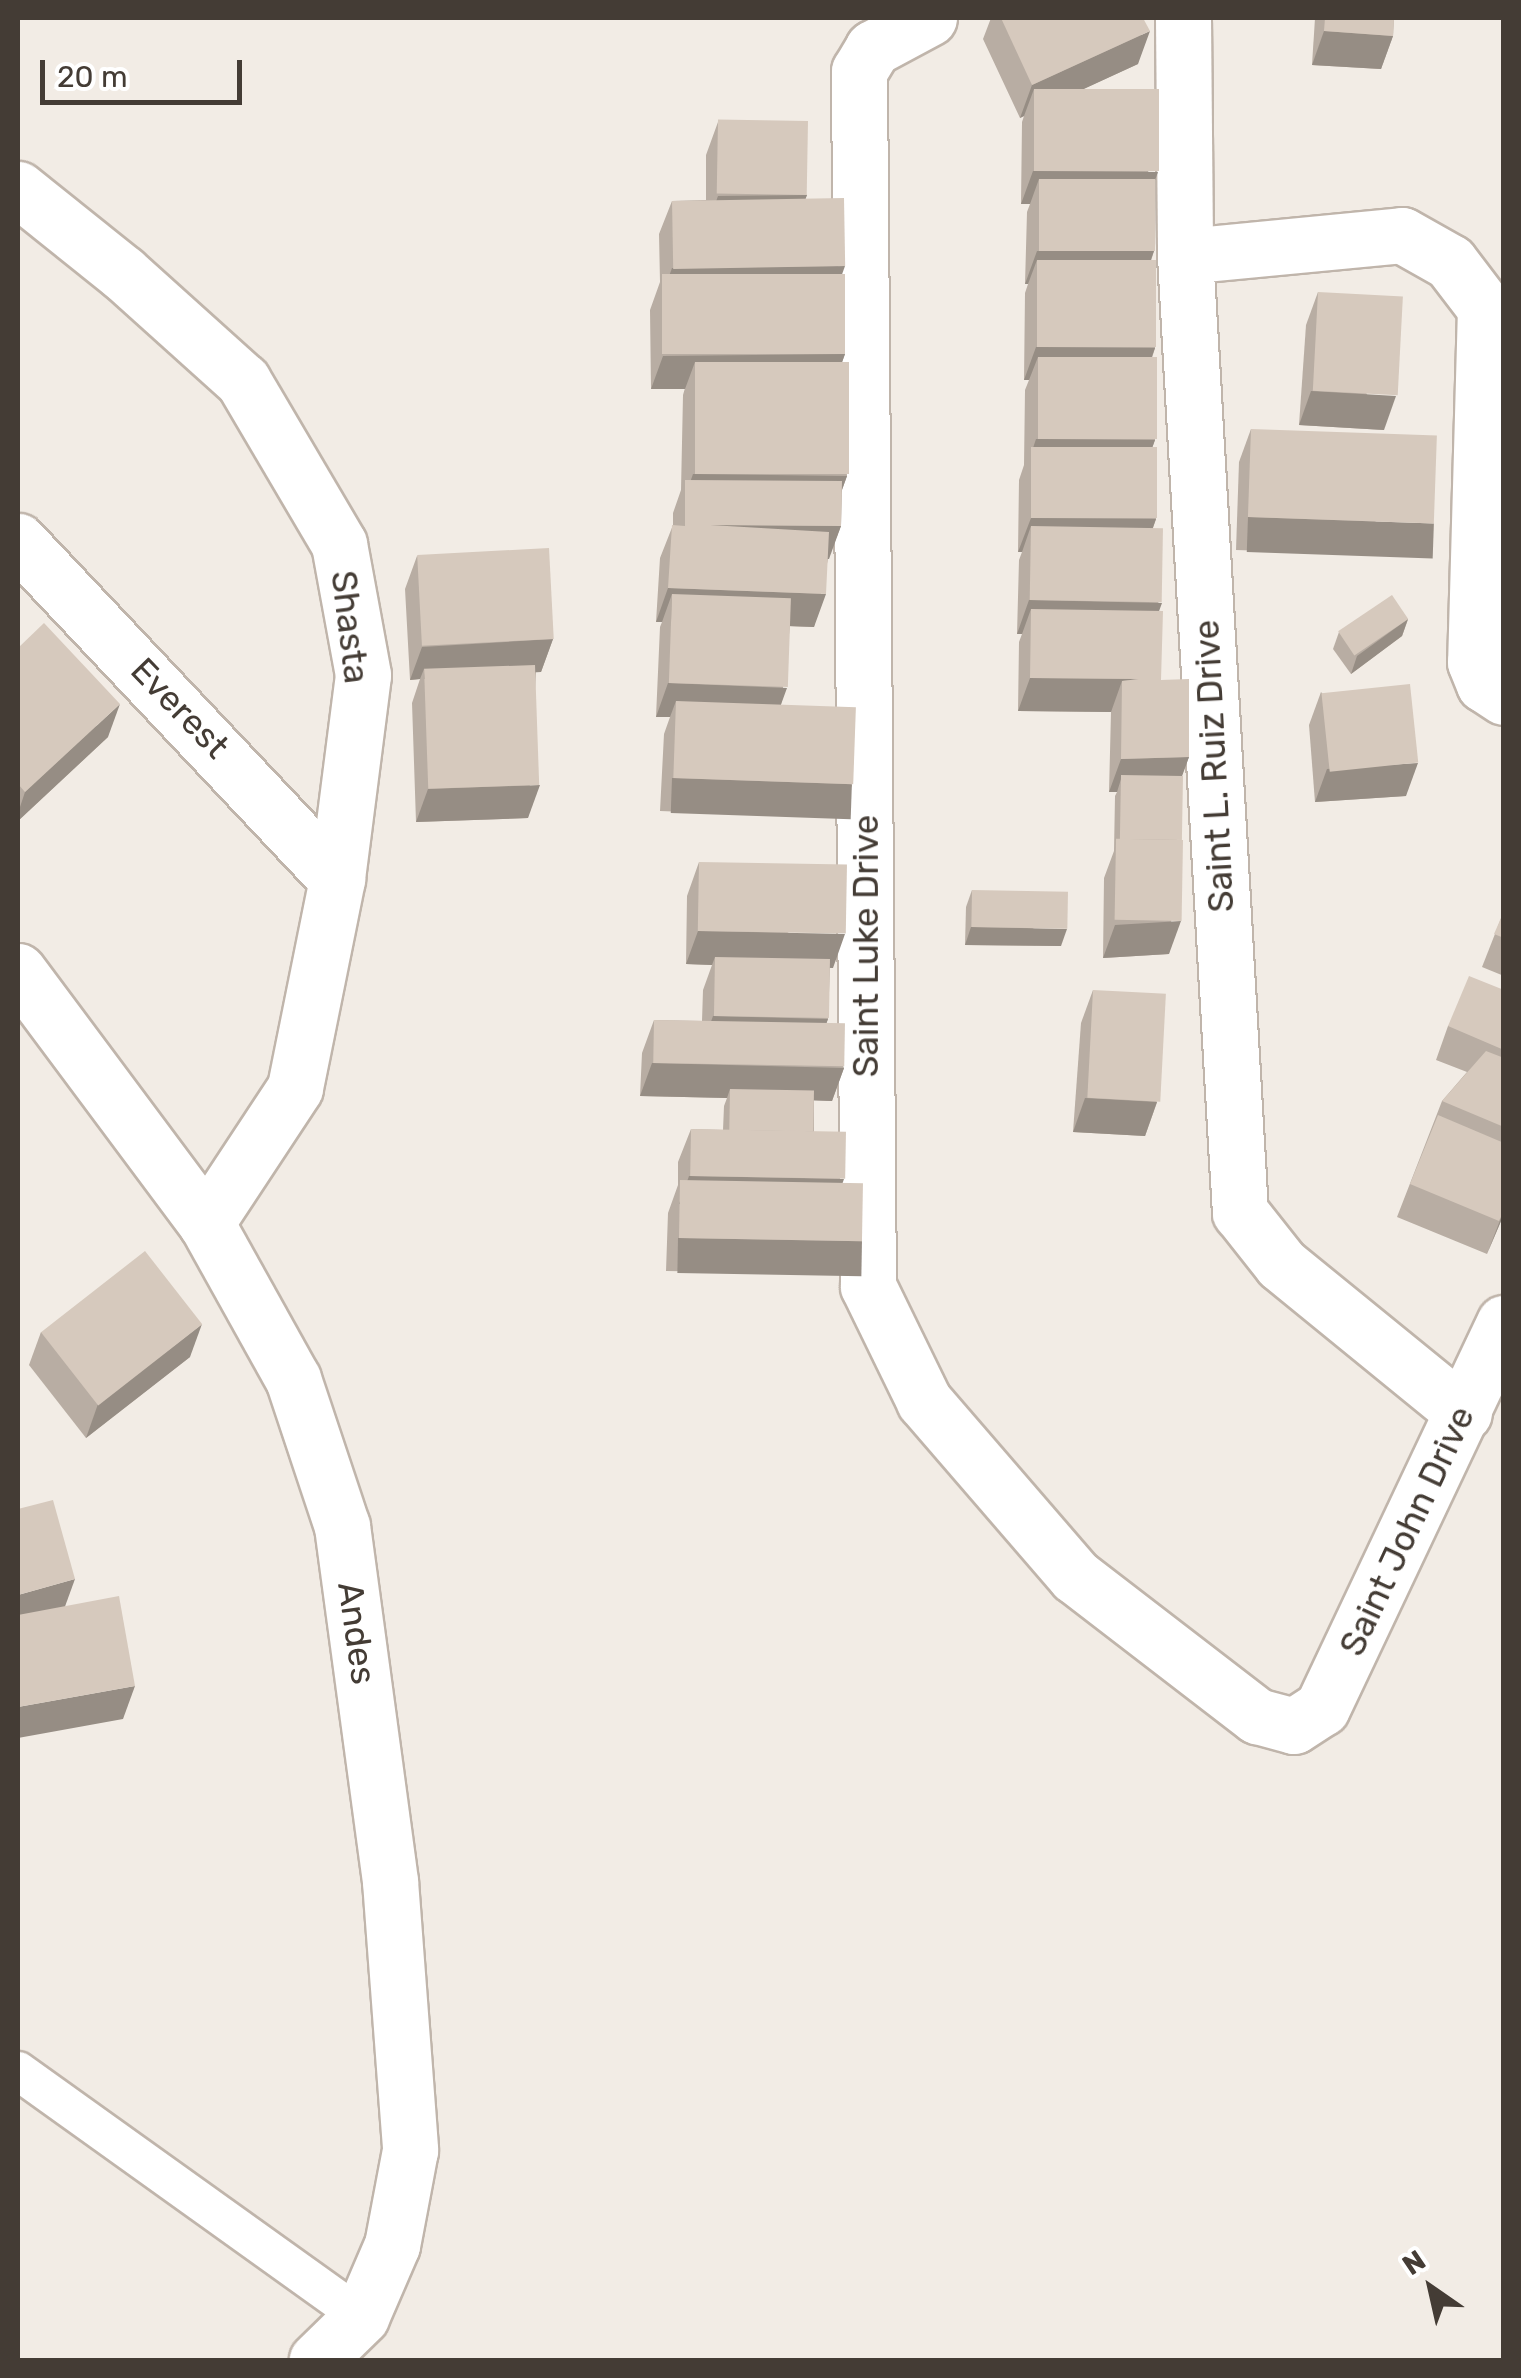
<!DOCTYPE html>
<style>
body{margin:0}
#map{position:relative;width:1521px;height:2378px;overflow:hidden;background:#f2ece5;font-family:Rubik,sans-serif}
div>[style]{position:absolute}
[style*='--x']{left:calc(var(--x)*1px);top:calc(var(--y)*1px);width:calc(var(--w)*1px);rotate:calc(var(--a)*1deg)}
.roads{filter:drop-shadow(2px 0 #c0b5ab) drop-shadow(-2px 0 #c0b5ab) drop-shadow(0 2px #c0b5ab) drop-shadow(0 -2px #c0b5ab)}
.lane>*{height:38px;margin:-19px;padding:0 19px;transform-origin:19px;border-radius:19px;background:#fff}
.street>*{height:55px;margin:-27.5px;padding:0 27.5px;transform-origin:27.5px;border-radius:27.5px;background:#fff}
.wall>*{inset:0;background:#b8ada3}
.shaded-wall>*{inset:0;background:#968d84;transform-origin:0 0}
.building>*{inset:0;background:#d6c9bd;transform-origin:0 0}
span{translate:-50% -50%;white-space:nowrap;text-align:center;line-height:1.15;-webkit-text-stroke:8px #fff;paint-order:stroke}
.street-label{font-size:35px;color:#443c35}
.frame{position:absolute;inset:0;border:20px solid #443c35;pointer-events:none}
.north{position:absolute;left:1381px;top:2238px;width:100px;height:100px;-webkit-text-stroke:8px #fff;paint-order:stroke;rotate:326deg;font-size:28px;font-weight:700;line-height:40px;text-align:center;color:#443c35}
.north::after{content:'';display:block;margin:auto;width:35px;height:45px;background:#443c35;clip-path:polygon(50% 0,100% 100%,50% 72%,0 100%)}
.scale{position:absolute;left:40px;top:60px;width:202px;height:45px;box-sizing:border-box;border:5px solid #443c35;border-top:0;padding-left:12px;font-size:30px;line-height:35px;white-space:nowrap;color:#443c35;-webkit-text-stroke:8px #fff;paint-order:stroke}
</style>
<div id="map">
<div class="roads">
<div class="lane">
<div style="--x:18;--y:2071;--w:422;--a:35.6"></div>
</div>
<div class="street">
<div style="--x:929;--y:18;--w:64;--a:151.8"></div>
<div style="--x:873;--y:48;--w:27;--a:121"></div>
<div style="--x:859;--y:71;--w:1215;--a:89.58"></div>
<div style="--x:868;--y:1286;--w:128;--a:64"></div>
<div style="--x:924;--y:1401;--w:231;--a:49.2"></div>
<div style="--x:1075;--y:1576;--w:230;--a:37.6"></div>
<div style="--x:1257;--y:1716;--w:38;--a:15"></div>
<div style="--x:1294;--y:1726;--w:33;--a:-33"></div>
<div style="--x:1322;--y:1708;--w:426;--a:-64.7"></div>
<div style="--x:1183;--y:18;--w:238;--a:89.5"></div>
<div style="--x:1185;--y:256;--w:958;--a:86.71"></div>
<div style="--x:1240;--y:1212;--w:66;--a:51.7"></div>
<div style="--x:1281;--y:1264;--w:236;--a:39.2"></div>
<div style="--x:18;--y:189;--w:134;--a:38.7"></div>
<div style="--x:123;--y:273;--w:161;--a:42"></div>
<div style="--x:243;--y:381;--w:189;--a:59.5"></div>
<div style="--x:339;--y:544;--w:133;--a:79.6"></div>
<div style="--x:363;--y:675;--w:206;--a:97.3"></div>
<div style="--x:337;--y:879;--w:213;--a:101.4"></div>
<div style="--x:295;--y:1088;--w:162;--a:123.4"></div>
<div style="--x:1185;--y:256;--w:218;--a:-5.5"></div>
<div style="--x:1402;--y:235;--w:55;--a:29.4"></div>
<div style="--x:1450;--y:262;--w:58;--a:52.7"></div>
<div style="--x:1485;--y:308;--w:354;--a:91.6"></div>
<div style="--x:1475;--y:662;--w:24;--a:68"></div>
<div style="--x:1484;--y:684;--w:24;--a:33"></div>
<div style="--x:18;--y:541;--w:465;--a:46.7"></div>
<div style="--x:18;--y:971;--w:314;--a:53.3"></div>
<div style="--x:206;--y:1223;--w:179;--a:60.9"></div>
<div style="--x:293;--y:1379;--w:155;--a:71.6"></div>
<div style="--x:342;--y:1526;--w:358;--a:82.3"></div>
<div style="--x:390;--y:1881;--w:270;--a:85.7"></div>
<div style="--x:410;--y:2150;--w:97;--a:100.7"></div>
<div style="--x:392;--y:2245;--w:78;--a:113.3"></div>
<div style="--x:361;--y:2317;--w:62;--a:135.7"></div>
</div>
</div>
<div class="wall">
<div style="clip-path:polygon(991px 18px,1143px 18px,1138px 64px,1083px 89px,1155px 180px,1154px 251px,1151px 261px,1155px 348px,1152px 358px,1155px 440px,1152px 448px,1156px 519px,1153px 528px,1159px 611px,1161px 680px,1189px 757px,1181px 777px,1169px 954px,1103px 958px,1104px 878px,1114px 851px,1115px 796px,1117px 792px,1109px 792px,1111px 712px,1018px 711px,1019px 642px,1022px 634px,1017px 634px,1019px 560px,1022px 552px,1018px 552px,1019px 480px,1024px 465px,1025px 390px,1029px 380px,1024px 380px,1025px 293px,1028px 284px,1025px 284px,1027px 212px,1030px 204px,1021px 204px,1022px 122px,1024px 116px,1020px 118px,983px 39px)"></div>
<div style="clip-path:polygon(1315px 18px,1394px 18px,1393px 36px,1381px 69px,1312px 65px)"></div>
<div style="clip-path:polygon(718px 122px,807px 195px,805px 199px,842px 274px,845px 354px,842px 362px,847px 476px,842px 490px,841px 526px,828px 559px,814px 627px,790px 626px,781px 705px,852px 785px,840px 818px,660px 811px,664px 734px,670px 717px,656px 717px,660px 627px,662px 622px,656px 622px,660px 558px,673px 525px,673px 513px,681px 490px,683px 395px,685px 388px,651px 389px,650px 310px,660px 282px,659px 234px,672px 201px,706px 200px,706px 155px)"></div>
<div style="clip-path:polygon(1318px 292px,1384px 430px,1299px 425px,1306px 325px)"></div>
<div style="clip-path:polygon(1251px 429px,1422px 556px,1236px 550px,1239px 462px)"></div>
<div style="clip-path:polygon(417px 556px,553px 639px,541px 672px,536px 672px,528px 818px,416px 822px,412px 703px,420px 679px,410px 680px,405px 589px)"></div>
<div style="clip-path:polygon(1408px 619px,1402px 636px,1351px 674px,1333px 649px,1339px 632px)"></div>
<div style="clip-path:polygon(18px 648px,108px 737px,18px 821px)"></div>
<div style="clip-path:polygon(1321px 692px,1406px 796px,1315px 802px,1309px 725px)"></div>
<div style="clip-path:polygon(699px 862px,833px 968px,830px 967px,828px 1019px,826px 1024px,844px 1068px,832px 1101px,814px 1100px,814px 1132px,843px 1184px,862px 1241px,850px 1274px,666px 1271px,668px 1213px,678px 1185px,678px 1162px,691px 1129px,723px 1130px,724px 1106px,727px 1098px,640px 1096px,642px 1053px,654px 1020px,702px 1021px,703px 990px,712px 965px,686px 964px,687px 896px)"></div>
<div style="clip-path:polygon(972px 890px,1061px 946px,965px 945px,966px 907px)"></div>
<div style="clip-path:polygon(1504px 911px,1504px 976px,1482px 967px)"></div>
<div style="clip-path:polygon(1093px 990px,1157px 1102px,1145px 1136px,1073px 1132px,1081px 1023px)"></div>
<div style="clip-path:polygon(1504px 990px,1504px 1214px,1487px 1254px,1397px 1217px,1442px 1101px,1467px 1072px,1436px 1060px,1448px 1026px)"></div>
<div style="clip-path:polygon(41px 1332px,190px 1357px,86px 1438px,29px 1365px)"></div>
</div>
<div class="shaded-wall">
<div style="clip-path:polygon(1150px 31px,1138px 64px,1034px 112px,1034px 89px,1024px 116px,1020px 118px,1032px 85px)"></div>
<div style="clip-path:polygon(1324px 31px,1393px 36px,1381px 69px,1312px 65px)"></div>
<div style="clip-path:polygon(1033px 171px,1158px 172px,1146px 205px,1039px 179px,1030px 204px,1021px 204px)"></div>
<div style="clip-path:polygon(807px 195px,795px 228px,706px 229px,718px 196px)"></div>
<div style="clip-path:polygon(1037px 251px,1154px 251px,1142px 284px,1037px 260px,1028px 284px,1025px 284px)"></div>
<div style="clip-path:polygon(845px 266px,833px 300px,662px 296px,672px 268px)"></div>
<div style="clip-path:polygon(1036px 347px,1155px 348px,1143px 381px,1038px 357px,1029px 380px,1024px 380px)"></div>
<div style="clip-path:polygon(845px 354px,833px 388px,695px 362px,685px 389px,651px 389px,663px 356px)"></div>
<div style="clip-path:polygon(1311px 391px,1396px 396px,1384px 430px,1299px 425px)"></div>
<div style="clip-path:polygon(1036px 439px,1155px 440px,1143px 473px,1031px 454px)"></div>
<div style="clip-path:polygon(693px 474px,847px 476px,835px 509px,685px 497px)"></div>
<div style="left:1248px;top:517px;width:186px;height:35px;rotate:2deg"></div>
<div style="clip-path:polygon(1031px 518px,1156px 519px,1144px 552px,1031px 526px,1022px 552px,1018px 552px)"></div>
<div style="clip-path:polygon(710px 525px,841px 526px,829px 559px,698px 558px)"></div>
<div style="clip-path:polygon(668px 588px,826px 594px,814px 627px,671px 622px,672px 594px,662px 622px,656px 622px)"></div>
<div style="clip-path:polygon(1029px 600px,1162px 603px,1150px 636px,1031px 609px,1022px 634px,1017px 634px)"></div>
<div style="clip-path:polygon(1408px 619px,1402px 636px,1351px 674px,1357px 656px)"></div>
<div style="clip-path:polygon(553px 639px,541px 672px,424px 679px,424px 669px,420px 679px,410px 680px,422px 647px)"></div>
<div style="clip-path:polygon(1030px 678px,1139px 679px,1122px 681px,1111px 712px,1018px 711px)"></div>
<div style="clip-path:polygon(668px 683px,787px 688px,775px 721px,676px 701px,670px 717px,656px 717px)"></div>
<div style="clip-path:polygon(120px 704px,108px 737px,18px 821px,18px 813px,25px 792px)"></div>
<div style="clip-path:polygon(1189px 757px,1177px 790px,1121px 779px,1117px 792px,1109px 792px,1121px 759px)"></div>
<div style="clip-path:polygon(1418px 763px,1406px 796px,1315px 802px,1327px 769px)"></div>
<div style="left:672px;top:778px;width:180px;height:35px;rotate:2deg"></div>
<div style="clip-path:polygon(540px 785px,528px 818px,416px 822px,428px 789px)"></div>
<div style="clip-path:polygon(1181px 921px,1169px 954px,1103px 958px,1115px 925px)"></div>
<div style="clip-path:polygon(971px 927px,1067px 929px,1061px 946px,965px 945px)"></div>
<div style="clip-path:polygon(698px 931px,845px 934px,833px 968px,715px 965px,715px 957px,712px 965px,686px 964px)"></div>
<div style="clip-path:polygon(713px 1016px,828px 1019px,816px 1052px,701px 1050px)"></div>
<div style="clip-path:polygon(652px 1063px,844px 1068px,832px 1101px,730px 1098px,730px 1089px,727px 1098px,640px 1096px)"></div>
<div style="clip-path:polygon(1085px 1098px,1157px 1102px,1145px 1136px,1073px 1132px)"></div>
<div style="clip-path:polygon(689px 1176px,844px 1179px,832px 1213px,679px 1204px)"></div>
<div style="clip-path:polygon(1504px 1210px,1504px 1214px,1487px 1254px)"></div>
<div style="left:678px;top:1238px;width:184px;height:35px;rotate:1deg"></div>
<div style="clip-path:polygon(202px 1324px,190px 1357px,86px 1438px,98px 1404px)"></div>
<div style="clip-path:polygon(75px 1579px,63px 1612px,18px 1625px,18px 1595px)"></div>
<div style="clip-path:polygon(135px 1686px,123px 1719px,18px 1738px,18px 1707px)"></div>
</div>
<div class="building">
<div style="clip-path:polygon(1001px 18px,1143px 18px,1150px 31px,1032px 85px)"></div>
<div style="clip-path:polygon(1325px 18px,1394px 18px,1393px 36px,1324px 31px)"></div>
<div style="left:1034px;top:89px;width:125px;height:82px"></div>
<div style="left:808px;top:121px;width:74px;height:90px;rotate:91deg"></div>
<div style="left:1039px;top:179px;width:116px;height:72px"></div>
<div style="left:844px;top:198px;width:68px;height:172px;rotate:89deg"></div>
<div style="left:1037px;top:260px;width:119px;height:87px"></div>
<div style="left:845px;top:274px;width:80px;height:183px;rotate:90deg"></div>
<div style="left:1318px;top:292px;width:85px;height:99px;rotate:3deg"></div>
<div style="left:1038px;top:357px;width:119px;height:82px"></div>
<div style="left:695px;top:362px;width:154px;height:112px"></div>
<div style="left:1251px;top:429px;width:186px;height:88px;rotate:2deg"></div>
<div style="left:1031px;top:447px;width:126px;height:71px"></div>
<div style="clip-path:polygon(685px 480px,842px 481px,841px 526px,710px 525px,829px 532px,826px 594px,668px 588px,672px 525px,685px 526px)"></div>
<div style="left:1031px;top:526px;width:132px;height:74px;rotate:1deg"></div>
<div style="left:549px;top:548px;width:91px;height:132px;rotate:87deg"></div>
<div style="left:672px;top:594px;width:119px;height:89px;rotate:2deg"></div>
<div style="left:1392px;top:595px;width:29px;height:65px;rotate:56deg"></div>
<div style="clip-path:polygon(1031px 609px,1163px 611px,1161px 680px,1189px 679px,1189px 757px,1121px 759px,1122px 681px,1139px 679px,1030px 678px)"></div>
<div style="clip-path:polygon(44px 623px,120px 704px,25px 792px,18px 784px,18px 648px)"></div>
<div style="left:535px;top:665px;width:120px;height:111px;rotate:88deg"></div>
<div style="left:1410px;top:684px;width:79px;height:89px;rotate:84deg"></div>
<div style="left:676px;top:701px;width:180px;height:77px;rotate:2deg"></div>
<div style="left:1183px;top:776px;width:64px;height:62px;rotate:91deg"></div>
<div style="left:1183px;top:840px;width:81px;height:67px;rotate:91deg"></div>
<div style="left:699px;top:862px;width:148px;height:69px;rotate:1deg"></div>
<div style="left:972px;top:890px;width:96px;height:37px;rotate:1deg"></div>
<div style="clip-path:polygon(1504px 911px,1504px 938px,1494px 934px)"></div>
<div style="left:715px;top:957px;width:115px;height:59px;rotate:1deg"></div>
<div style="clip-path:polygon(1469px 976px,1504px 990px,1504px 1050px,1448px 1026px)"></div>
<div style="left:1093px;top:990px;width:73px;height:108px;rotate:3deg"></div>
<div style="left:654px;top:1020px;width:191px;height:43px;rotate:1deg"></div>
<div style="clip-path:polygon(1486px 1051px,1504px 1058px,1504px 1127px,1442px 1101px)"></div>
<div style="left:730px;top:1089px;width:84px;height:41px;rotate:1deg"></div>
<div style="clip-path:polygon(1438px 1115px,1504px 1143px,1504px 1210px,1499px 1221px,1410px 1184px)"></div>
<div style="left:691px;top:1129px;width:155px;height:47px;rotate:1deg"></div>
<div style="left:680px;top:1180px;width:183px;height:58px;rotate:1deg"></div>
<div style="left:145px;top:1251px;width:93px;height:132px;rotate:52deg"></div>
<div style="clip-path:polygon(53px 1500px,75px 1579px,18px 1595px,18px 1509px)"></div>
<div style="clip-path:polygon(119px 1596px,135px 1686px,18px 1707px,18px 1615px)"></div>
</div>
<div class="street-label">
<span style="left:350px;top:627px;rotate:83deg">Shasta</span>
<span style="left:180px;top:708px;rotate:46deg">Everest</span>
<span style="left:1214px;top:766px;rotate:-93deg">Saint L. Ruiz Drive</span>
<span style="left:866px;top:946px;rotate:-90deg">Saint Luke Drive</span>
<span style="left:1407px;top:1531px;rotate:-65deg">Saint John Drive</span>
<span style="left:357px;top:1633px;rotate:82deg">Andes</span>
</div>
<div class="frame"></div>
<div class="north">N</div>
<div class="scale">20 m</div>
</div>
